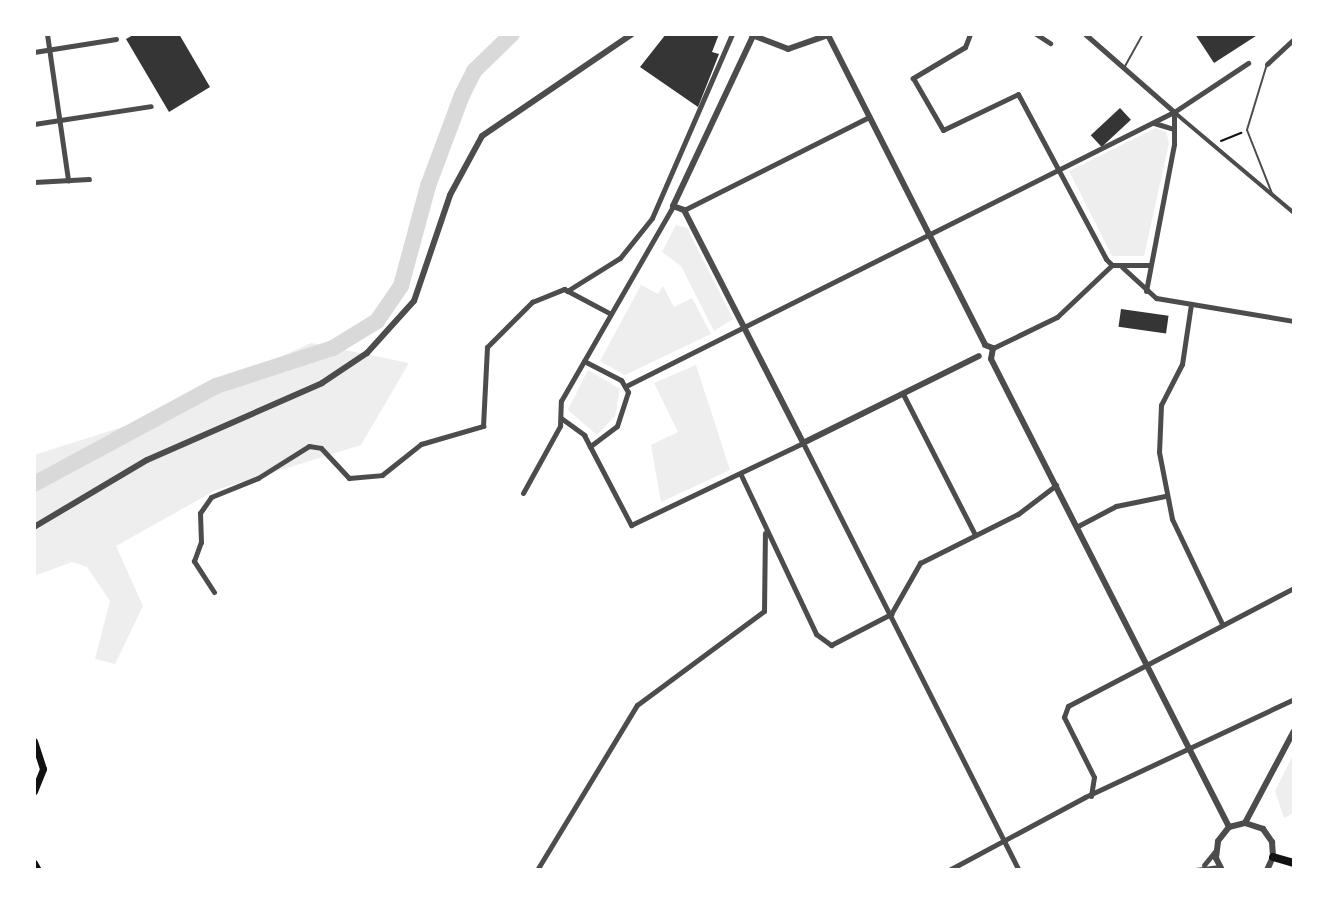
<!DOCTYPE html>
<style>
body{margin:0}
#map{position:relative;width:1328px;height:904px;overflow:hidden;background:#fff;font-family:Mulish,sans-serif}
div>[style]{position:absolute}
[style*='--x']{left:calc(var(--x)*1px);top:calc(var(--y)*1px);width:calc(var(--w)*1px);rotate:calc(var(--a)*1deg)}
.green>*{inset:0;background:#eee}
.river>*{height:16px;margin:-8px;padding:0 8px;transform-origin:8px;border-radius:8px;background:#d9d9d9}
.building>*{inset:0;background:#353535;transform-origin:0 0}
.path>*{height:2px;margin:-1px;padding:0 1px;transform-origin:1px;border-radius:1px;background:#111}
.service>*{height:2px;margin:-1px;padding:0 1px;transform-origin:1px;border-radius:1px;background:#4c4c4c}
.pedestrian>*{height:4px;margin:-2px;padding:0 2px;transform-origin:2px;border-radius:2px;background:#4c4c4c}
.minor>*{height:5px;margin:-2.5px;padding:0 2.5px;transform-origin:2.5px;border-radius:2.5px;background:#4c4c4c}
.tertiary>*{height:6px;margin:-3px;padding:0 3px;transform-origin:3px;border-radius:3px;background:#4c4c4c}
.secondary>*{height:7px;margin:-3.5px;padding:0 3.5px;transform-origin:3.5px;border-radius:3.5px;background:#111}
.primary>*{height:8px;margin:-4px;padding:0 4px;transform-origin:4px;border-radius:4px;background:#111}
span{translate:-50% -50%;white-space:nowrap;text-align:center;line-height:1.15;-webkit-text-stroke:7px #fff;paint-order:stroke}
.frame{position:absolute;inset:0;border:36px solid #fff;pointer-events:none}
</style>
<div id="map">
<div class="green">
<i style="clip-path:polygon(1156px 128px,1166px 132px,1169px 143px,1144px 256px,1112px 256px,1069px 171px)"></i>
<i style="clip-path:polygon(676px 225px,687px 228px,733px 319px,714px 331px,681px 266px,662px 252px)"></i>
<i style="clip-path:polygon(641px 285px,658px 294px,663px 286px,674px 307px,692px 298px,711px 334px,625px 375px,600px 361px)"></i>
<i style="clip-path:polygon(311px 343px,409px 363px,361px 445px,216px 490px,116px 546px,143px 606px,115px 664px,95px 659px,110px 601px,87px 567px,72px 562px,34px 576px,34px 455px,138px 422px)"></i>
<i style="clip-path:polygon(696px 365px,730px 470px,661px 502px,651px 445px,678px 432px,654px 383px)"></i>
<i style="clip-path:polygon(588px 370px,620px 389px,615px 416px,597px 435px,568px 410px)"></i>
<i style="clip-path:polygon(1294px 753px,1294px 813px,1284px 818px,1275px 791px)"></i>
</div>
<div class="river">
<i style="--x:34;--y:484;--w:207;--a:-28.3"></i>
<i style="--x:216;--y:386;--w:123;--a:-18"></i>
<i style="--x:333;--y:348;--w:52;--a:-31.5"></i>
<i style="--x:377;--y:321;--w:42;--a:-55.6"></i>
<i style="--x:401;--y:286;--w:104;--a:-74.9"></i>
<i style="--x:428;--y:186;--w:97;--a:-69.5"></i>
<i style="--x:462;--y:95;--w:27;--a:-63"></i>
<i style="--x:474;--y:71;--w:53;--a:-44.2"></i>
</div>
<div class="building">
<i style="clip-path:polygon(135px 34px,179px 34px,210px 87px,169px 112px,126px 39px)"></i>
<i style="clip-path:polygon(666px 34px,719px 34px,712px 52px,719px 54px,698px 107px,640px 67px)"></i>
<i style="clip-path:polygon(1195px 34px,1259px 34px,1214px 63px)"></i>
<i style="left:1120px;top:108px;width:16px;height:40px;rotate:47deg"></i>
<i style="left:1121px;top:309px;width:48px;height:18px;rotate:8deg"></i>
</div>
<div class="path">
<i style="--x:1221;--y:141;--w:22;--a:-22"></i>
</div>
<div class="service">
<i style="--x:1267;--y:64;--w:69;--a:106.9"></i>
<i style="--x:1247;--y:130;--w:71;--a:68.5"></i>
<i style="--x:1124;--y:68;--w:39;--a:-61"></i>
</div>
<div class="pedestrian">
<i style="--x:1174;--y:112;--w:157;--a:40.1"></i>
</div>
<div class="minor">
<i style="--x:47;--y:34;--w:148;--a:81.8"></i>
<i style="--x:970;--y:34;--w:14;--a:111"></i>
<i style="--x:965;--y:47;--w:61;--a:149.2"></i>
<i style="--x:913;--y:78;--w:60;--a:60"></i>
<i style="--x:943;--y:130;--w:83;--a:-25.6"></i>
<i style="--x:1018;--y:94;--w:187;--a:61.9"></i>
<i style="--x:1106;--y:259;--w:8;--a:45"></i>
<i style="--x:1112;--y:265;--w:38;--a:0"></i>
<i style="--x:1036;--y:34;--w:17;--a:33"></i>
<i style="--x:1085;--y:34;--w:118;--a:41.2"></i>
<i style="--x:34;--y:52;--w:83;--a:-9"></i>
<i style="--x:1267;--y:64;--w:37;--a:-43"></i>
<i style="--x:1154;--y:123;--w:21;--a:17"></i>
<i style="--x:34;--y:124;--w:118;--a:-8.7"></i>
<i style="--x:34;--y:182;--w:55;--a:-3.1"></i>
<i style="--x:684;--y:210;--w:207;--a:-26.7"></i>
<i style="--x:1122;--y:267;--w:46;--a:42.4"></i>
<i style="--x:1156;--y:298;--w:140;--a:9.5"></i>
<i style="--x:567;--y:291;--w:62;--a:-31.9"></i>
<i style="--x:620;--y:258;--w:51;--a:-51.3"></i>
<i style="--x:652;--y:218;--w:201;--a:-66.5"></i>
<i style="--x:1146;--y:291;--w:150;--a:-79.2"></i>
<i style="--x:1174;--y:144;--w:32;--a:-90"></i>
<i style="--x:1191;--y:304;--w:61;--a:98.5"></i>
<i style="--x:1182;--y:364;--w:46;--a:117.1"></i>
<i style="--x:1161;--y:405;--w:47;--a:92.4"></i>
<i style="--x:1159;--y:452;--w:68;--a:79"></i>
<i style="--x:1172;--y:519;--w:116;--a:64.5"></i>
<i style="--x:993;--y:348;--w:71;--a:-25.8"></i>
<i style="--x:1057;--y:317;--w:76;--a:-43.4"></i>
<i style="--x:584;--y:361;--w:42;--a:27.2"></i>
<i style="--x:621;--y:380;--w:14;--a:60"></i>
<i style="--x:628;--y:392;--w:36;--a:108"></i>
<i style="--x:617;--y:426;--w:34;--a:143"></i>
<i style="--x:626;--y:386;--w:613;--a:-26.57"></i>
<i style="--x:1174;--y:112;--w:89;--a:-33.5"></i>
<i style="--x:903;--y:394;--w:158;--a:62.9"></i>
<i style="--x:561;--y:418;--w:29;--a:36"></i>
<i style="--x:584;--y:435;--w:102;--a:62.4"></i>
<i style="--x:631;--y:525;--w:191;--a:-25.5"></i>
<i style="--x:803;--y:443;--w:479;--a:63.2"></i>
<i style="--x:741;--y:475;--w:176;--a:64.7"></i>
<i style="--x:816;--y:634;--w:19;--a:36"></i>
<i style="--x:831;--y:645;--w:68;--a:-27.3"></i>
<i style="--x:891;--y:614;--w:59;--a:-60.4"></i>
<i style="--x:920;--y:563;--w:110;--a:-26.6"></i>
<i style="--x:1018;--y:514;--w:48;--a:-37.3"></i>
<i style="--x:523;--y:493;--w:77;--a:-61.1"></i>
<i style="--x:560;--y:426;--w:25;--a:-88"></i>
<i style="--x:561;--y:401;--w:225;--a:-60.1"></i>
<i style="--x:1078;--y:526;--w:43;--a:-27.8"></i>
<i style="--x:1116;--y:506;--w:50;--a:-11.5"></i>
<i style="--x:214;--y:592;--w:37;--a:-123"></i>
<i style="--x:194;--y:561;--w:20;--a:-70"></i>
<i style="--x:201;--y:542;--w:29;--a:-92"></i>
<i style="--x:200;--y:513;--w:19;--a:-55"></i>
<i style="--x:211;--y:497;--w:51;--a:-22"></i>
<i style="--x:258;--y:478;--w:60;--a:-32.1"></i>
<i style="--x:309;--y:446;--w:12;--a:9"></i>
<i style="--x:321;--y:448;--w:41;--a:47"></i>
<i style="--x:349;--y:478;--w:33;--a:-5"></i>
<i style="--x:382;--y:475;--w:50;--a:-38.5"></i>
<i style="--x:421;--y:444;--w:65;--a:-16.2"></i>
<i style="--x:483;--y:426;--w:79;--a:-87.1"></i>
<i style="--x:487;--y:347;--w:64;--a:-45"></i>
<i style="--x:532;--y:302;--w:35;--a:-22"></i>
<i style="--x:564;--y:289;--w:53;--a:28"></i>
<i style="--x:1091;--y:796;--w:19;--a:-81"></i>
<i style="--x:1094;--y:777;--w:67;--a:-116.6"></i>
<i style="--x:1064;--y:717;--w:12;--a:-70"></i>
<i style="--x:1068;--y:706;--w:255;--a:-27.6"></i>
<i style="--x:1204;--y:865;--w:19;--a:-51"></i>
<i style="--x:537;--y:870;--w:193;--a:-58.8"></i>
<i style="--x:637;--y:705;--w:158;--a:-36.5"></i>
<i style="--x:764;--y:611;--w:78;--a:-89.3"></i>
<i style="--x:949;--y:870;--w:154;--a:-28.2"></i>
<i style="--x:1085;--y:797;--w:231;--a:-25.1"></i>
<i style="--x:1195;--y:870;--w:25;--a:-7"></i>
</div>
<div class="tertiary">
<i style="--x:752;--y:35;--w:39;--a:21"></i>
<i style="--x:788;--y:49;--w:42;--a:-19.3"></i>
<i style="--x:828;--y:35;--w:347;--a:63.1"></i>
<i style="--x:753;--y:36;--w:188;--a:115.2"></i>
<i style="--x:673;--y:206;--w:12;--a:20"></i>
<i style="--x:684;--y:210;--w:262;--a:62.9"></i>
<i style="--x:803;--y:443;--w:196;--a:-26.3"></i>
<i style="--x:985;--y:345;--w:9;--a:21"></i>
<i style="--x:993;--y:348;--w:11;--a:100"></i>
<i style="--x:991;--y:359;--w:525;--a:63.04"></i>
<i style="--x:34;--y:527;--w:131;--a:-30.7"></i>
<i style="--x:147;--y:460;--w:191;--a:-23.7"></i>
<i style="--x:322;--y:383;--w:54;--a:-33.7"></i>
<i style="--x:367;--y:353;--w:70;--a:-47.9"></i>
<i style="--x:414;--y:301;--w:112;--a:-71.2"></i>
<i style="--x:450;--y:195;--w:67;--a:-61.5"></i>
<i style="--x:482;--y:136;--w:181;--a:-34.2"></i>
<i style="--x:1245;--y:823;--w:104;--a:-62"></i>
<i style="--x:1222;--y:870;--w:13;--a:-117"></i>
<i style="--x:1216;--y:858;--w:17;--a:-83"></i>
<i style="--x:1218;--y:841;--w:18;--a:-52"></i>
<i style="--x:1229;--y:827;--w:16;--a:-14"></i>
<i style="--x:1245;--y:823;--w:19;--a:18"></i>
<i style="--x:1263;--y:829;--w:16;--a:55"></i>
<i style="--x:1272;--y:842;--w:15;--a:86"></i>
<i style="--x:1273;--y:857;--w:14;--a:115"></i>
</div>
<div class="secondary">
<i style="--x:34;--y:741;--w:29;--a:72"></i>
<i style="--x:43;--y:769;--w:24;--a:112"></i>
<i style="--x:34;--y:863;--w:8;--a:60"></i>
</div>
<div class="primary">
<i style="--x:1273;--y:857;--w:22;--a:16"></i>
</div>
<div class="frame"></div>
</div>
